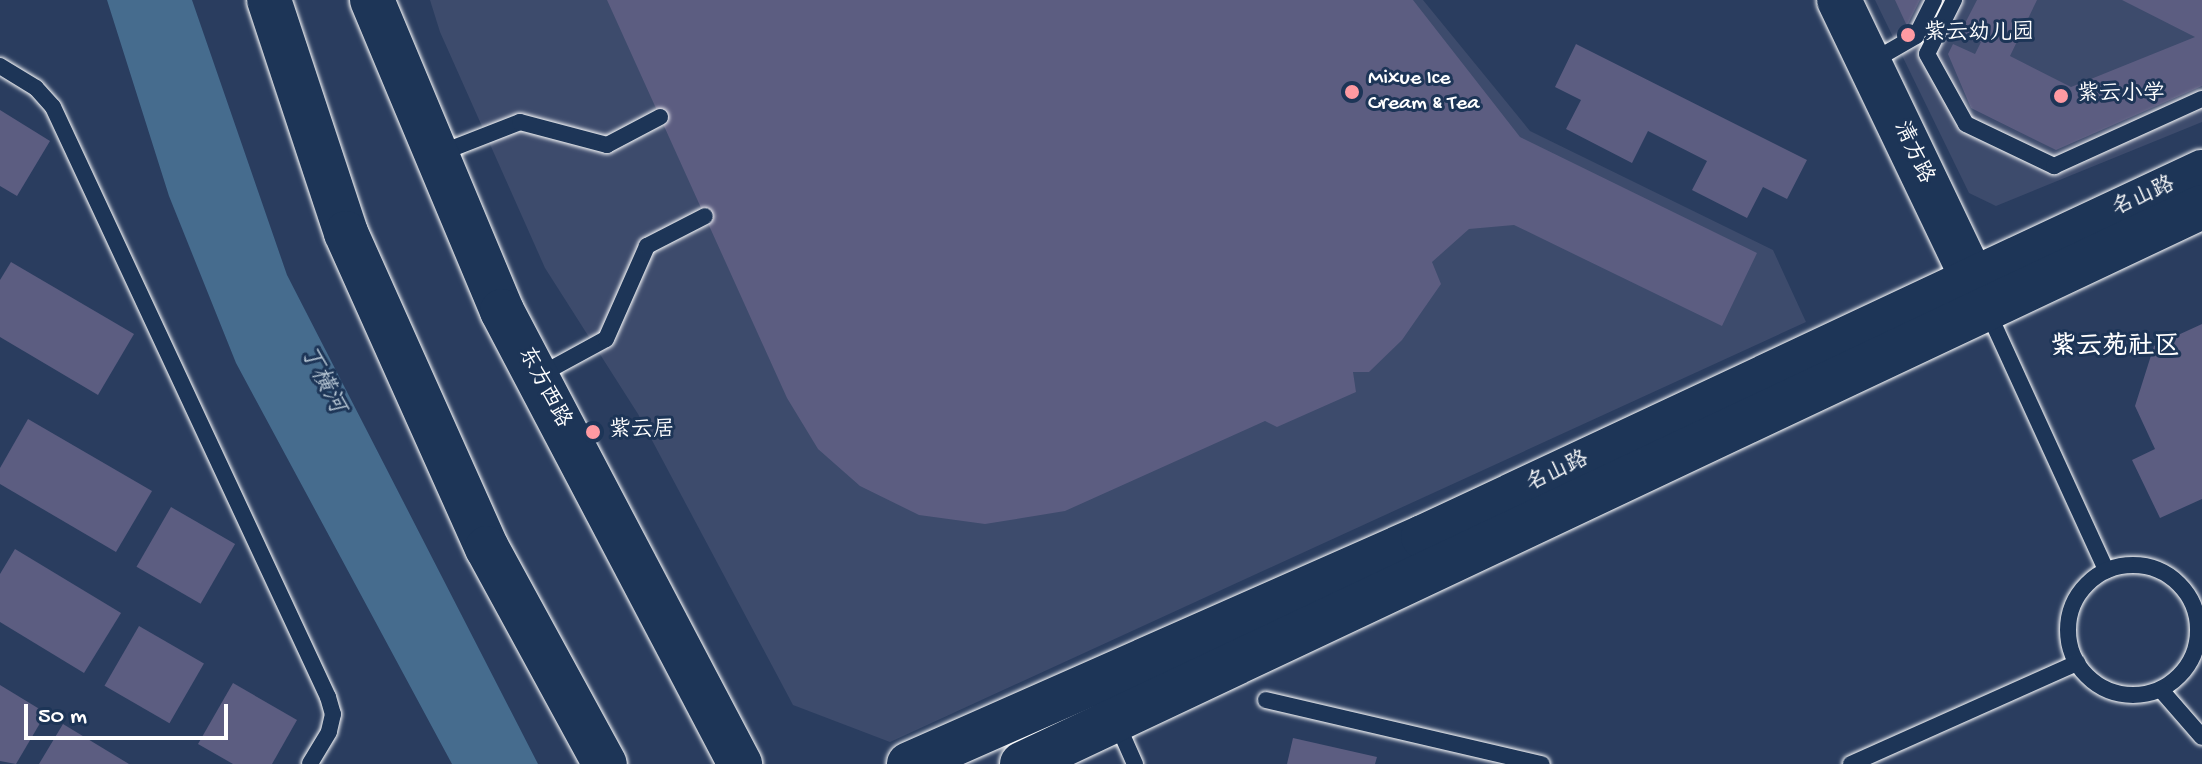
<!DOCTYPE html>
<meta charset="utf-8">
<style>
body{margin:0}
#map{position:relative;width:2202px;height:764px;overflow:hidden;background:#2a3d5f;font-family:"Gochi Hand","LXGW WenKai TC",sans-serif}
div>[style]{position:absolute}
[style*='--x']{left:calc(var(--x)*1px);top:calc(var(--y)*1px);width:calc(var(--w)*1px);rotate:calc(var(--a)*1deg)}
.built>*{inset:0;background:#3d4b6c}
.water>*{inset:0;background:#466c8e}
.building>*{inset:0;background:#5c5d81;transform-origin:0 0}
.roads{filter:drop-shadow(0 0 2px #fff) drop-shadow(0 0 2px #fff)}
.lane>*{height:16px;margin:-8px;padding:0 8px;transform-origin:8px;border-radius:8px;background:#1d3557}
.lane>.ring{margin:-8px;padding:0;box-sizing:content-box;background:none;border:16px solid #1d3557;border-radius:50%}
.secondary>*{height:44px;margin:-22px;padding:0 22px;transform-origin:22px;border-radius:22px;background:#1d3557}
.primary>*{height:44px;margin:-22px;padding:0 22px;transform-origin:22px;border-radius:22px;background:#1d3557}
.dots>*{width:22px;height:22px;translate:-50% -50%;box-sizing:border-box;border:4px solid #1d3557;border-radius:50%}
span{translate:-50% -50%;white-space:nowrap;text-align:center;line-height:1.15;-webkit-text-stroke:6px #1d3557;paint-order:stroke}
.poi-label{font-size:22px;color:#fff}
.left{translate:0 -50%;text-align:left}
.street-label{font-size:22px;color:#fff}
.water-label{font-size:24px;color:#b5c4d2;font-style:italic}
.quarter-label{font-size:26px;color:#fff;font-weight:700}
.scale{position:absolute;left:24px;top:704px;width:204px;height:36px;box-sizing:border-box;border:4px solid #fff;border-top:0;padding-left:10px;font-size:24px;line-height:28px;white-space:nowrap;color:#fff;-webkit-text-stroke:6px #1d3557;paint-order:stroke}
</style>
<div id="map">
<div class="built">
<i style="clip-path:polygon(430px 0,1423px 0,1530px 131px,1773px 250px,1806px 322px,890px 742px,793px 705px,638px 414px,545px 268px,440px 32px)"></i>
<i style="clip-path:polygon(1875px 0,2202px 0,2202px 122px,1996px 206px,1969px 193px)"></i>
</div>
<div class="water">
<i style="clip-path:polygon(107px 0,192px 0,287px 275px,538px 764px,452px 764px,236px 363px,169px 196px)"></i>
</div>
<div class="building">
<i style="clip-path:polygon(607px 0,1413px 0,1520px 137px,1757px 253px,1722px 326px,1514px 225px,1469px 229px,1432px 262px,1441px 284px,1402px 340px,1369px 372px,1353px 372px,1356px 392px,1277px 427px,1265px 421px,1065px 511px,985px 524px,919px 515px,860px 486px,818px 449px,787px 398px)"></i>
<i style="clip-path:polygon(1895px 0,1920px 0,1907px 26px)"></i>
<i style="clip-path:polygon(1977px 0,2037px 0,2010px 56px,2071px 87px,2195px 37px,2122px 0,2202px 0,2202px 86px,2056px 150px,1971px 108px,1948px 54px,1953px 44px,1975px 54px,1981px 42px,1961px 31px)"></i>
<i style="clip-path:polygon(1576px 44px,1807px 160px,1787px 199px,1763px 187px,1747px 218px,1692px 190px,1707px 161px,1648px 131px,1632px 163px,1566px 129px,1581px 100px,1555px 87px)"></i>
<i style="clip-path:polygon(0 110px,50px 141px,17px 196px,0 186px)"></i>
<i style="clip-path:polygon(11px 262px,134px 334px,98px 395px,0 337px,0 280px)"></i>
<i style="clip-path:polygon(2202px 324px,2202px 499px,2160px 518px,2132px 460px,2155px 449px,2135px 406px,2154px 346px)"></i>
<i style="clip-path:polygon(28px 419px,152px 491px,116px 552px,0 484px,0 468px)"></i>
<i style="left:171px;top:507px;width:74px;height:69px;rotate:30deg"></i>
<i style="clip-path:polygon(15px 549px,121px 613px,84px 673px,0 622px,0 574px)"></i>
<i style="left:139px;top:626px;width:75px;height:69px;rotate:30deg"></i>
<i style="clip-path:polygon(233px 683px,297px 720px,272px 764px,233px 764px,198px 744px)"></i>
<i style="clip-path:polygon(0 685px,46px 713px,16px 764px,0 761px)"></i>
<i style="clip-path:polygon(63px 724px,129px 764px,39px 764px)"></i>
<i style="clip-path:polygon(1293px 738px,1377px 757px,1375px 764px,1287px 764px)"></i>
</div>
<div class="roads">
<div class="lane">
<i style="--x:1954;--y:0;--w:60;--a:116.6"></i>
<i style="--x:1927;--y:54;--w:80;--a:60.9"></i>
<i style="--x:1966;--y:124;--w:98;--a:25.5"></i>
<i style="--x:2054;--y:166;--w:162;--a:-24.4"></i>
<i style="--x:1871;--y:62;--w:52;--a:-30"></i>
<i style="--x:1916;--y:36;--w:40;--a:-63.4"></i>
<i style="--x:0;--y:66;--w:42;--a:31.4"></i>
<i style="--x:36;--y:88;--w:25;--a:48"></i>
<i style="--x:53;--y:107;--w:651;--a:65.01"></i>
<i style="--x:328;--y:697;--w:18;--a:74"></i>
<i style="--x:333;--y:714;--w:18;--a:103"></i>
<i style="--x:329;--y:732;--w:37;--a:121"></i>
<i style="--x:438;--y:154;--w:88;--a:-21.3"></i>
<i style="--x:520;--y:122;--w:90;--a:14.8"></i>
<i style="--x:607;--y:145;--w:60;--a:-27.8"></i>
<i style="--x:1988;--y:312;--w:284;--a:65.4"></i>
<i style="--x:538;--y:376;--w:77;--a:-28.6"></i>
<i style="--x:606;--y:339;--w:102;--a:-66.2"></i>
<i style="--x:647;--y:246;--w:65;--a:-27.3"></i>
<i class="ring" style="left:2068px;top:565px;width:114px;height:114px"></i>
<i style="--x:2161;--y:690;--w:62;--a:48.9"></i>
<i style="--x:1266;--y:700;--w:283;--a:13.1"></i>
<i style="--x:1116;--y:721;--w:47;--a:66.2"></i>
<i style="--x:1851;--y:764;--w:248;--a:-24.1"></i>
</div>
<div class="secondary">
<i style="--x:1839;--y:0;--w:334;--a:64.4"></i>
<i style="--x:909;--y:764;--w:562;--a:-23.83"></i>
<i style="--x:1423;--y:537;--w:860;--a:-25.11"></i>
<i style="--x:1022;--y:764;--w:1305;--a:-25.27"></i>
</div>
<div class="primary">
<i style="--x:269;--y:0;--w:245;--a:71.7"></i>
<i style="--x:346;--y:233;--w:345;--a:65.9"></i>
<i style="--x:487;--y:548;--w:246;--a:61.4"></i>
<i style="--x:372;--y:0;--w:337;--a:67.3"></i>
<i style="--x:502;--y:311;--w:512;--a:62.28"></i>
</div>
</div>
<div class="dots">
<i style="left:1908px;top:35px;background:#ff9aa2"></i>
<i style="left:1352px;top:92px;background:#ff9aa2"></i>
<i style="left:2061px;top:96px;background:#ff9aa2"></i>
<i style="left:593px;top:432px;background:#ff9aa2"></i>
</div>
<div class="poi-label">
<span class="left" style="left:1924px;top:35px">紫云幼儿园</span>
<span class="left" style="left:1368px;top:92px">Mixue Ice<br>Cream &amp; Tea</span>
<span class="left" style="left:2077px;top:96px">紫云小学</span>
<span class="left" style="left:609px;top:432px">紫云居</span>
</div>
<div class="street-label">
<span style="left:1912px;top:153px;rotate:65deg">清方路</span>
<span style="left:2144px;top:198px;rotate:-24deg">名山路</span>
<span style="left:543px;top:388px;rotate:62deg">东方西路</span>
<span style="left:1558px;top:473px;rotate:-25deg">名山路</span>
</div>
<div class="water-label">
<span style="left:321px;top:380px;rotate:63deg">丁横河</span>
</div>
<div class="quarter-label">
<span style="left:2115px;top:349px">紫云苑社区</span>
</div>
<div class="scale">50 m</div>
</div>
